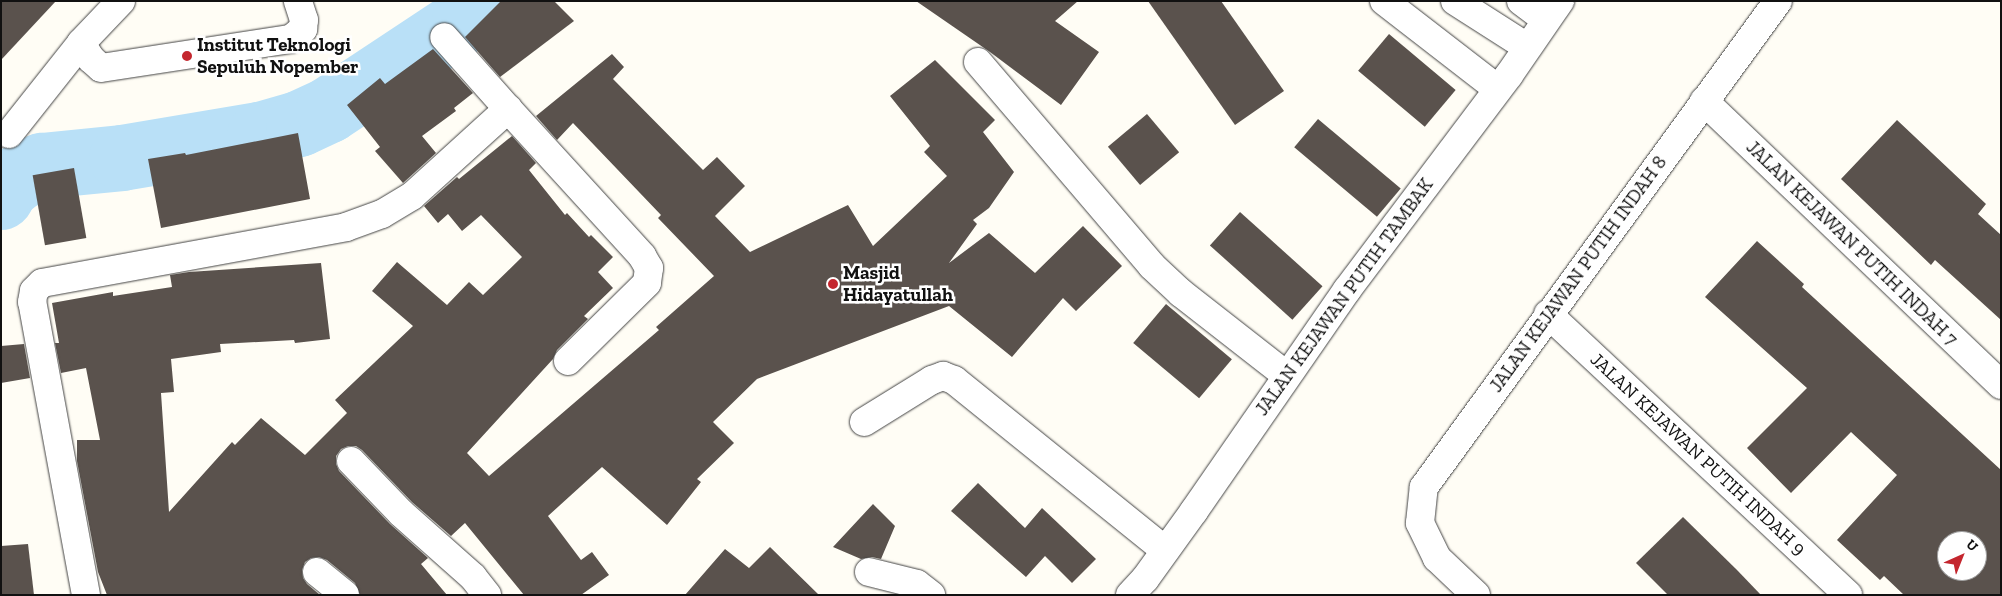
<!DOCTYPE html>
<style>
body{margin:0}
#map{position:relative;width:2002px;height:596px;overflow:hidden;background:#fffdf5;font-family:"Zilla Slab",serif}
div>[style]{position:absolute}
[style*='--x']{left:calc(var(--x)*1px);top:calc(var(--y)*1px);width:calc(var(--w)*1px);rotate:calc(var(--a)*1deg)}
.river>*{height:66px;margin:-33px;padding:0 33px;transform-origin:33px;border-radius:33px;background:#b9e0f7}
.building>*{inset:0;background:#5a524d;transform-origin:0 0}
.roads{filter:drop-shadow(0 0 1px #444) drop-shadow(0 0 1px #444)}
.minor>*{height:28px;margin:-14px;padding:0 14px;transform-origin:14px;border-radius:14px;background:#fff}
.dots>*{width:14px;height:14px;translate:-50% -50%;box-sizing:border-box;border:2px solid #fff;border-radius:50%}
span{translate:-50% -50%;white-space:nowrap;text-align:center;line-height:1.15;-webkit-text-stroke:5px #fff;paint-order:stroke}
.poi-label{font-size:19px;color:#111;font-weight:700}
.left{translate:0 -50%;text-align:left}
.street-label{font-size:19px;color:#111}
.frame{position:absolute;inset:0;border:2px solid #111;pointer-events:none}
.north{position:absolute;left:1937px;top:531px;width:50px;height:50px;box-sizing:border-box;background:#fff;border:1px solid #a0a0a0;border-radius:50%;rotate:44deg;font-size:14px;font-weight:700;line-height:20px;text-align:center;color:#111}
.north::after{content:'';display:block;margin:auto;width:18px;height:22px;background:#c4262e;clip-path:polygon(50% 0,100% 100%,50% 72%,0 100%)}
</style>
<div id="map">
<div class="river">
<i style="--x:1;--y:197;--w:9;--a:-63"></i>
<i style="--x:5;--y:189;--w:17;--a:-40"></i>
<i style="--x:18;--y:178;--w:27;--a:-27"></i>
<i style="--x:42;--y:166;--w:80;--a:-5.7"></i>
<i style="--x:122;--y:158;--w:140;--a:-9.5"></i>
<i style="--x:260;--y:135;--w:41;--a:-15.8"></i>
<i style="--x:299;--y:124;--w:33;--a:-25"></i>
<i style="--x:329;--y:110;--w:163;--a:-33.5"></i>
<i style="--x:465;--y:20;--w:31;--a:-37"></i>
</div>
<div class="building">
<i style="clip-path:polygon(1px 1px,56px 1px,1px 60px)"></i>
<i style="clip-path:polygon(501px 1px,554px 1px,574px 21px,500px 77px,465px 37px)"></i>
<i style="clip-path:polygon(916px 1px,1078px 1px,1055px 21px,1099px 52px,1061px 105px,990px 52px)"></i>
<i style="clip-path:polygon(1148px 1px,1221px 1px,1284px 91px,1235px 125px)"></i>
<i style="left:1389px;top:34px;width:87px;height:48px;rotate:40deg"></i>
<i style="clip-path:polygon(433px 49px,473px 93px,454px 108px,456px 111px,422px 136px,436px 153px,403px 183px,375px 151px,380px 147px,347px 105px,380px 78px,385px 84px)"></i>
<i style="clip-path:polygon(612px 54px,624px 67px,613px 79px,703px 170px,717px 157px,745px 186px,715px 216px,750px 252px,848px 205px,873px 246px,947px 176px,924px 152px,930px 146px,890px 96px,935px 60px,995px 120px,983px 132px,1014px 172px,989px 208px,973px 220px,977px 224px,949px 263px,989px 233px,1035px 273px,1083px 226px,1122px 266px,1076px 311px,1063px 298px,1012px 357px,949px 306px,757px 379px,713px 422px,734px 443px,697px 479px,701px 482px,667px 525px,602px 467px,548px 516px,581px 560px,592px 552px,609px 575px,581px 595px,524px 595px,465px 523px,451px 536px,412px 502px,362px 450px,356px 446px,348px 446px,341px 449px,336px 456px,336px 464px,339px 471px,390px 524px,428px 558px,421px 564px,447px 595px,360px 595px,355px 583px,327px 560px,319px 557px,311px 558px,305px 562px,302px 570px,303px 578px,307px 584px,320px 595px,107px 595px,98px 572px,77px 461px,77px 440px,100px 440px,86px 368px,61px 373px,55px 343px,59px 343px,52px 303px,113px 292px,113px 296px,172px 287px,170px 275px,189px 272px,321px 263px,330px 339px,295px 343px,294px 340px,220px 344px,221px 352px,171px 359px,174px 392px,161px 393px,169px 512px,232px 442px,235px 445px,261px 418px,305px 455px,347px 413px,335px 400px,413px 326px,372px 291px,397px 262px,447px 305px,469px 282px,483px 295px,522px 257px,481px 215px,462px 231px,448px 214px,438px 223px,424px 206px,457px 177px,459px 179px,512px 136px,536px 163px,529px 170px,565px 215px,567px 213px,589px 237px,591px 235px,613px 257px,598px 272px,613px 288px,584px 316px,588px 319px,557px 350px,553px 359px,467px 453px,489px 476px,659px 330px,656px 327px,714px 276px,658px 218px,661px 215px,573px 123px,557px 140px,536px 116px)"></i>
<i style="left:1147px;top:114px;width:50px;height:51px;rotate:50deg"></i>
<i style="left:1318px;top:119px;width:108px;height:37px;rotate:40deg"></i>
<i style="clip-path:polygon(1897px 120px,1986px 204px,1978px 214px,2001px 235px,2001px 320px,1935px 260px,1931px 265px,1841px 179px)"></i>
<i style="clip-path:polygon(298px 133px,310px 199px,161px 228px,148px 159px,185px 153px,186px 155px)"></i>
<i style="left:74px;top:168px;width:71px;height:42px;rotate:80deg"></i>
<i style="left:1240px;top:212px;width:111px;height:45px;rotate:42deg"></i>
<i style="clip-path:polygon(evenodd,1757px 241px,1804px 284px,1802px 287px,2001px 470px,2001px 595px,1904px 595px,1884px 576px,1880px 580px,1837px 540px,1897px 475px,1851px 432px,1791px 493px,1747px 448px,1807px 388px,1705px 297px,1757px 241px,1947px 541px,1977px 541px,1977px 571px,1947px 571px,1947px 541px)"></i>
<i style="left:1166px;top:304px;width:86px;height:51px;rotate:40deg"></i>
<i style="clip-path:polygon(24px 344px,30px 378px,1px 383px,1px 346px)"></i>
<i style="clip-path:polygon(978px 483px,1025px 528px,1042px 508px,1096px 559px,1072px 583px,1045px 556px,1026px 577px,951px 511px)"></i>
<i style="clip-path:polygon(873px 504px,895px 526px,881px 559px,872px 557px,861px 559px,833px 547px)"></i>
<i style="clip-path:polygon(1683px 517px,1737px 570px,1761px 595px,1668px 595px,1636px 563px)"></i>
<i style="clip-path:polygon(28px 544px,34px 595px,1px 595px,1px 546px)"></i>
<i style="clip-path:polygon(770px 547px,819px 595px,685px 595px,725px 549px,749px 568px)"></i>
</div>
<div class="roads">
<div class="minor">
<i style="--x:121;--y:1;--w:58;--a:133.6"></i>
<i style="--x:81;--y:43;--w:19;--a:58"></i>
<i style="--x:91;--y:59;--w:13;--a:42"></i>
<i style="--x:101;--y:68;--w:192;--a:-8.7"></i>
<i style="--x:291;--y:39;--w:16;--a:-40"></i>
<i style="--x:303;--y:29;--w:9;--a:-84"></i>
<i style="--x:304;--y:20;--w:20;--a:-108"></i>
<i style="--x:1384;--y:1;--w:144;--a:37.7"></i>
<i style="--x:1455;--y:1;--w:85;--a:32.6"></i>
<i style="--x:1521;--y:1;--w:31;--a:37"></i>
<i style="--x:978;--y:62;--w:268;--a:49.5"></i>
<i style="--x:1152;--y:266;--w:40;--a:43"></i>
<i style="--x:1181;--y:293;--w:133;--a:38"></i>
<i style="--x:1704;--y:101;--w:411;--a:43.7"></i>
<i style="--x:508;--y:109;--w:199;--a:47.6"></i>
<i style="--x:642;--y:256;--w:14;--a:60"></i>
<i style="--x:649;--y:268;--w:15;--a:98"></i>
<i style="--x:647;--y:283;--w:111;--a:135.4"></i>
<i style="--x:9;--y:134;--w:116;--a:-51.6"></i>
<i style="--x:1548;--y:314;--w:411;--a:43.1"></i>
<i style="--x:864;--y:422;--w:80;--a:-31.7"></i>
<i style="--x:932;--y:380;--w:12;--a:-20"></i>
<i style="--x:943;--y:376;--w:12;--a:20"></i>
<i style="--x:954;--y:380;--w:271;--a:38.9"></i>
<i style="--x:351;--y:461;--w:72;--a:46.1"></i>
<i style="--x:401;--y:513;--w:96;--a:41.6"></i>
<i style="--x:473;--y:577;--w:23;--a:52"></i>
<i style="--x:317;--y:572;--w:36;--a:39"></i>
<i style="--x:869;--y:572;--w:49;--a:14"></i>
<i style="--x:917;--y:584;--w:18;--a:38"></i>
<i style="--x:86;--y:595;--w:298;--a:-100.4"></i>
<i style="--x:32;--y:302;--w:11;--a:-80"></i>
<i style="--x:34;--y:291;--w:11;--a:-45"></i>
<i style="--x:42;--y:283;--w:309;--a:-10.4"></i>
<i style="--x:346;--y:227;--w:38;--a:-20"></i>
<i style="--x:382;--y:214;--w:35;--a:-31"></i>
<i style="--x:412;--y:196;--w:130;--a:-42.2"></i>
<i style="--x:508;--y:109;--w:96;--a:-131.6"></i>
<i style="--x:1130;--y:595;--w:22;--a:-47"></i>
<i style="--x:1145;--y:579;--w:84;--a:-54.2"></i>
<i style="--x:1194;--y:511;--w:269;--a:-55.3"></i>
<i style="--x:1347;--y:290;--w:269;--a:-53"></i>
<i style="--x:1509;--y:75;--w:90;--a:-55.4"></i>
<i style="--x:1476;--y:595;--w:54;--a:-136.5"></i>
<i style="--x:1437;--y:558;--w:39;--a:-116"></i>
<i style="--x:1420;--y:523;--w:36;--a:-84"></i>
<i style="--x:1424;--y:487;--w:601;--a:-53.93"></i>
</div>
</div>
<div class="dots">
<i style="left:187px;top:56px;background:#c4262e"></i>
<i style="left:833px;top:284px;background:#c4262e"></i>
</div>
<div class="poi-label">
<span class="left" style="left:197px;top:56px">Institut Teknologi<br>Sepuluh Nopember</span>
<span class="left" style="left:843px;top:284px">Masjid<br>Hidayatullah</span>
</div>
<div class="street-label">
<span style="left:1852px;top:243px;rotate:44deg">JALAN KEJAWAN PUTIH INDAH 7</span>
<span style="left:1578px;top:274px;rotate:-54deg">JALAN KEJAWAN PUTIH INDAH 8</span>
<span style="left:1344px;top:297px;rotate:-54deg">JALAN KEJAWAN PUTIH TAMBAK</span>
<span style="left:1698px;top:454px;rotate:43deg">JALAN KEJAWAN PUTIH INDAH 9</span>
</div>
<div class="frame"></div>
<div class="north">U</div>
</div>
